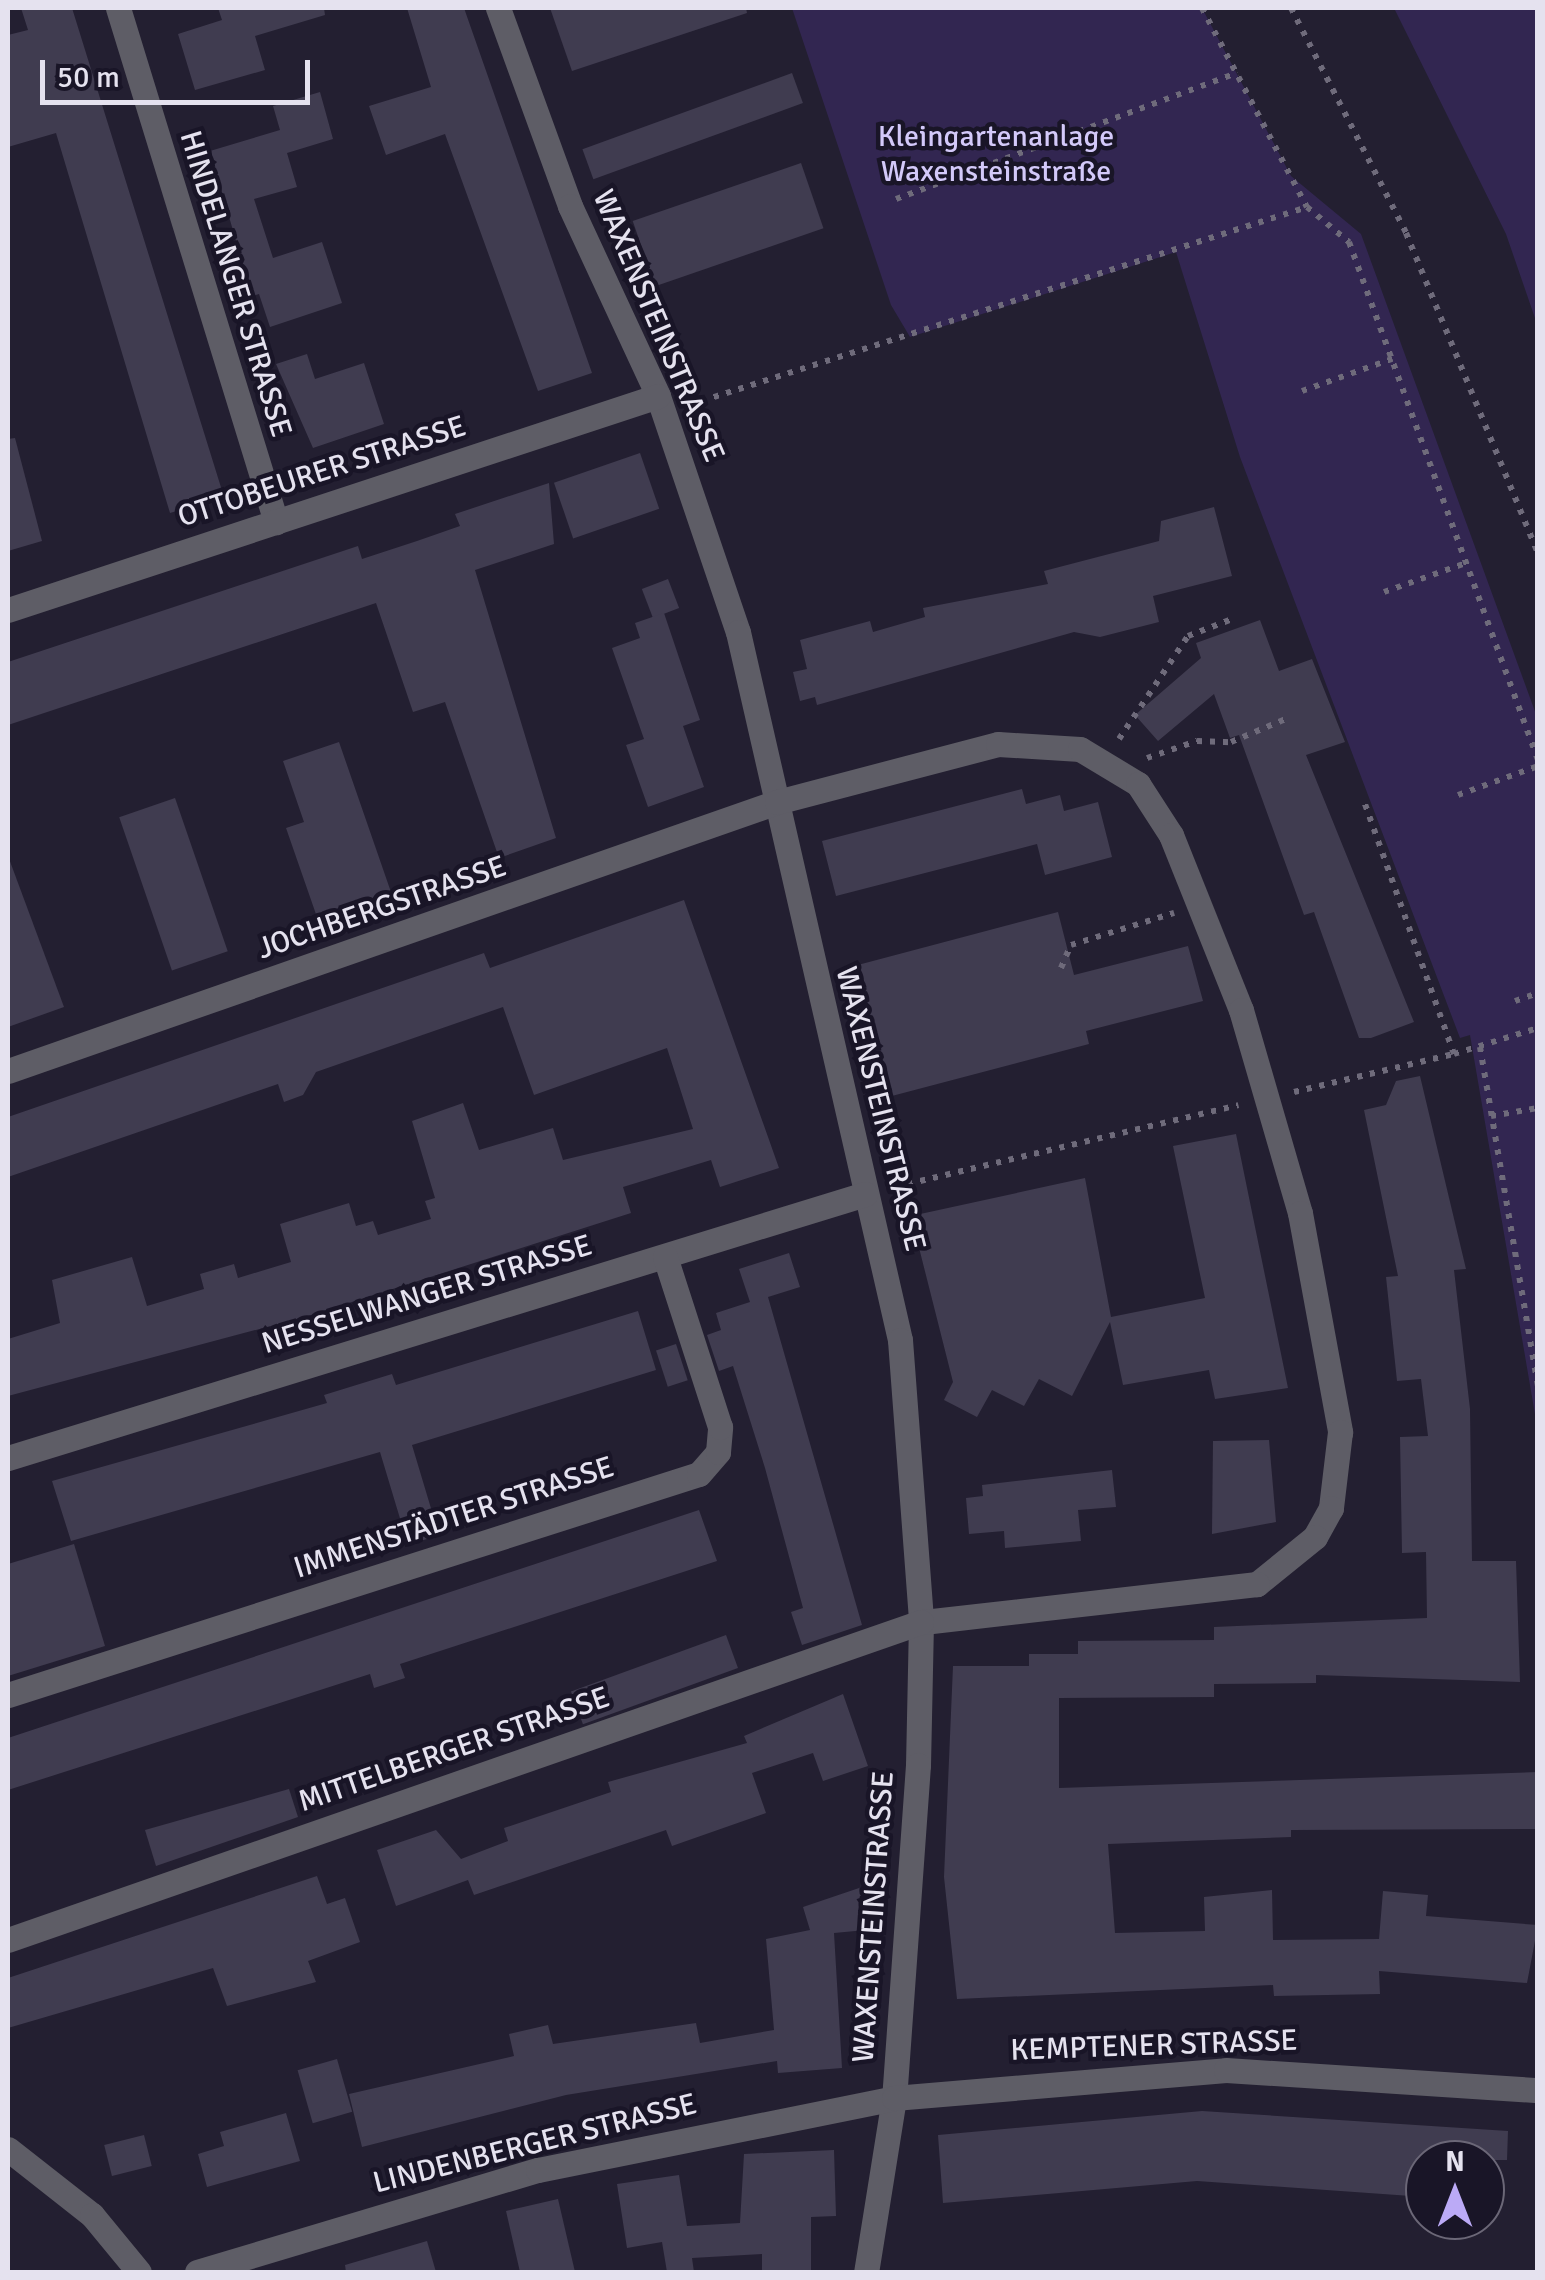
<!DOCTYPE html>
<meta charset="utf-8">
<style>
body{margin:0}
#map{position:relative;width:1545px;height:2280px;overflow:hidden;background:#231f31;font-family:Signika,sans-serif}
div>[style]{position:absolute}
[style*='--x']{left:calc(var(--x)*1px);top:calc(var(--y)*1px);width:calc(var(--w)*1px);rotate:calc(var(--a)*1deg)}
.green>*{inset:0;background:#322651}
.building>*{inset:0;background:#403c50;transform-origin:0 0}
.path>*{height:6px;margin-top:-3px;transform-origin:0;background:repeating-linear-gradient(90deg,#6f6b7b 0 5px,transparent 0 13px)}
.minor>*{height:25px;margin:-12.5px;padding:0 12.5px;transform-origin:12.5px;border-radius:12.5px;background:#5e5d66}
span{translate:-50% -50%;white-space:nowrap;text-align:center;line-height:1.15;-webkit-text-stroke:9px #191527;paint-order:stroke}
.park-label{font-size:30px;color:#d3c9f9}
.street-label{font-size:30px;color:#e5e2ef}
.frame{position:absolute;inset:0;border:10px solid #e5e2ef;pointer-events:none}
.north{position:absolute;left:1405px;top:2140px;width:100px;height:100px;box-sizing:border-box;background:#191527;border:2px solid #6b6777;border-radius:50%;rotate:0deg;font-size:28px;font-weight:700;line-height:40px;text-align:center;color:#e5e2ef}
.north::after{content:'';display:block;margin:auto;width:35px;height:45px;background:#bbaaf6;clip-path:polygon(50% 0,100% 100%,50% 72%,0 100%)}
.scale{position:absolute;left:40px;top:60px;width:270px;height:45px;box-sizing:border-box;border:5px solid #e5e2ef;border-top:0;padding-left:12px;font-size:30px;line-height:35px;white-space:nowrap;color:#e5e2ef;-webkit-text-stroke:8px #191527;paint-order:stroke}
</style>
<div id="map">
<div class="green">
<i style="clip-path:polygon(792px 8px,1202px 8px,1291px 176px,1361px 234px,1537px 717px,1537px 1426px,1470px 1035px,1460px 1038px,1240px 457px,1176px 252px,910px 337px,891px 305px)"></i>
<i style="clip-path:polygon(1394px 8px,1537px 8px,1537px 324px,1506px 234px)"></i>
</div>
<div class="building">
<i style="clip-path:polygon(21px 8px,72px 8px,224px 497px,170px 513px,56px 133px,8px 147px,8px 35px,28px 30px)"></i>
<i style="clip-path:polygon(218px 8px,324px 8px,325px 15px,255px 36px,265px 70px,195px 90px,178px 34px,222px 20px)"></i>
<i style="clip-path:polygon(407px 8px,464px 8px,592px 373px,538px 391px,445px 134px,386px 155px,369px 106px,431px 87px)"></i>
<i style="clip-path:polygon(550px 8px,746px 8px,747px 13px,572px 71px)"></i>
<i style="left:792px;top:73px;width:32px;height:223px;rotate:70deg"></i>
<i style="clip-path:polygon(320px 92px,333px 139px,287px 153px,297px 187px,254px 199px,273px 258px,322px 242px,342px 303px,270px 327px,259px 294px,252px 296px,210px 151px,280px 130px,273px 106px)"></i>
<i style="left:801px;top:163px;width:69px;height:178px;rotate:71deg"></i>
<i style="clip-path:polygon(307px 354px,315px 379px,364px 363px,384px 424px,313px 448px,276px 364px)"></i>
<i style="clip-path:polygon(15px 438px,42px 541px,8px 551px,8px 439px)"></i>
<i style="left:640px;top:453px;width:59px;height:91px;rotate:71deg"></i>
<i style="clip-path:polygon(549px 483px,554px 544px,475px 570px,556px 838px,499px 858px,445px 702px,413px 712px,376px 603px,8px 725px,8px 662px,358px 546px,362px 559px,417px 541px,460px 526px,455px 514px)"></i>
<i style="clip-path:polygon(1214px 507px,1232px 576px,1153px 596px,1159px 622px,1100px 637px,1074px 632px,817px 705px,815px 697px,800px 701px,793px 672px,807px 669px,800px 640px,870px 621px,873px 632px,925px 617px,923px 608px,1048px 584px,1044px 571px,1159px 541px,1161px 521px)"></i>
<i style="left:668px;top:579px;width:31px;height:28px;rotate:69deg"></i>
<i style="clip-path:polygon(664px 613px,700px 720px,683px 726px,704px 787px,648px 807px,626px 745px,644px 739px,612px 648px,640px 638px,635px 623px)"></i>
<i style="clip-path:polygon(1260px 620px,1279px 671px,1312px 659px,1345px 742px,1306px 755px,1414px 1022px,1371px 1038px,1359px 1038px,1314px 912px,1304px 915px,1239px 735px,1230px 738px,1214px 694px,1158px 741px,1135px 715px,1201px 658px,1196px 643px)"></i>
<i style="clip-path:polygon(339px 742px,392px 895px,318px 920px,286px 828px,304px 822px,283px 761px)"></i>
<i style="clip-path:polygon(1022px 789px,1026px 804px,1060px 795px,1064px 811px,1098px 802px,1112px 857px,1045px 875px,1037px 844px,836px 896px,822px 841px)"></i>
<i style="left:175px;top:798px;width:162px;height:59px;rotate:71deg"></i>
<i style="clip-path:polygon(8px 856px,64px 1007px,8px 1027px)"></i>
<i style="clip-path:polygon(684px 900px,779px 1168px,720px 1187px,711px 1160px,623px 1187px,631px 1213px,308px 1316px,8px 1396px,8px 1339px,60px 1323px,52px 1280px,132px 1257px,147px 1306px,204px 1289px,200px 1274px,234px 1264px,238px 1278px,291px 1262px,280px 1224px,349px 1203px,356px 1226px,373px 1221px,378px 1235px,431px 1219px,425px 1201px,435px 1198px,412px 1121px,463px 1103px,479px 1150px,553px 1128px,563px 1160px,693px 1129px,667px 1048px,534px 1095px,503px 1007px,316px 1072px,303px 1095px,284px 1102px,278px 1084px,8px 1177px,8px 1117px,484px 953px,490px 968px)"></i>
<i style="clip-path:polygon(1058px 912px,1074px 975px,1188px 946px,1203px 1001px,1086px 1031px,1089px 1044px,888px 1097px,854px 966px)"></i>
<i style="clip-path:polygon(1420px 1076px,1466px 1269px,1454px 1270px,1470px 1409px,1472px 1561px,1516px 1561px,1520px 1682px,1316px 1675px,1316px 1683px,1214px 1684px,1214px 1697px,1059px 1698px,1059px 1788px,1538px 1772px,1538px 1829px,1291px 1830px,1291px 1837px,1108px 1844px,1115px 1933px,1205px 1931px,1204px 1897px,1272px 1890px,1273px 1940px,1379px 1939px,1383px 1891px,1428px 1895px,1426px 1916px,1538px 1925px,1527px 1983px,1379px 1971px,1380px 1994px,1274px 1996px,1273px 1985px,957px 1999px,944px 1877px,953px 1666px,1029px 1666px,1029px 1654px,1078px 1654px,1078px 1641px,1214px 1640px,1214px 1627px,1427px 1618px,1426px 1552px,1402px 1553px,1400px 1437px,1428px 1436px,1421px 1379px,1397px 1381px,1386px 1277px,1398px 1276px,1364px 1110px,1386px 1105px,1396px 1081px)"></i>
<i style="clip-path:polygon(1236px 1134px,1288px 1388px,1215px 1399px,1209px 1370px,1123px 1385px,1110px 1322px,1072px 1396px,1039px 1379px,1024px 1406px,992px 1390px,977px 1417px,944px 1400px,953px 1382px,911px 1216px,1085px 1178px,1111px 1317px,1205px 1298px,1173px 1146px)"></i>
<i style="clip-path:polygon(789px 1253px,800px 1287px,768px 1297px,862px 1625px,802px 1645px,791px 1612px,803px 1608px,765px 1468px,733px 1366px,719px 1371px,707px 1335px,721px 1330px,716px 1313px,750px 1302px,739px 1269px)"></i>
<i style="clip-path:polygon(638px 1311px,656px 1370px,412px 1445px,439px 1535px,408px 1545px,380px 1452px,71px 1541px,52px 1481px,327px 1403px,324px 1395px,392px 1374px,396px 1385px)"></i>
<i style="left:676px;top:1344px;width:38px;height:21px;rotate:72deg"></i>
<i style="clip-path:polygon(1269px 1440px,1276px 1522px,1212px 1534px,1213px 1441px)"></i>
<i style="clip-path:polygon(1112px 1470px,1116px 1507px,1078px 1510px,1081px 1541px,1005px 1548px,1004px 1531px,969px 1534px,966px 1498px,983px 1496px,982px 1485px)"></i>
<i style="clip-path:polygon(699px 1510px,717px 1561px,400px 1664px,405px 1678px,374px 1688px,370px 1674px,8px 1790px,8px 1738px)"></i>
<i style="clip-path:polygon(74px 1544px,105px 1646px,8px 1676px,8px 1564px)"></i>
<i style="left:726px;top:1635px;width:35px;height:165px;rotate:70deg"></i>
<i style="clip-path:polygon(843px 1694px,868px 1766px,823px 1781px,813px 1753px,752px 1773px,766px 1813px,672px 1846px,666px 1830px,474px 1895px,468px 1880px,396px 1906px,377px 1850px,436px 1830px,461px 1859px,508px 1841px,504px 1828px,611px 1792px,608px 1782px,747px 1743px,744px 1736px)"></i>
<i style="clip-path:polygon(289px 1789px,298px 1817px,156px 1866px,145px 1830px)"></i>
<i style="clip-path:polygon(317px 1876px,327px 1904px,345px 1898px,360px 1942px,308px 1961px,316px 1982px,227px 2006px,213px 1968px,8px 2028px,8px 1978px)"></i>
<i style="clip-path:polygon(862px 1887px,866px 1930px,834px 1933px,842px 2068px,778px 2073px,777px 2061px,566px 2095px,362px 2147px,349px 2094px,514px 2056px,509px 2034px,548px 2025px,553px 2044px,696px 2023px,700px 2043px,774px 2030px,766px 1939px,810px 1930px,803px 1907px)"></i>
<i style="left:337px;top:2059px;width:55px;height:41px;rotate:74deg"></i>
<i style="clip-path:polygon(1202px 2111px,1508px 2131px,1507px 2160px,1425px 2160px,1425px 2197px,1197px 2181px,943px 2203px,938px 2135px)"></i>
<i style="clip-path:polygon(286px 2113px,300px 2161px,207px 2187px,198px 2154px,224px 2146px,220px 2132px)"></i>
<i style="left:144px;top:2135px;width:32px;height:41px;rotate:76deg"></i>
<i style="clip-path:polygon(834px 2150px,836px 2216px,811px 2217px,811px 2272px,762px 2272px,762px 2254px,692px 2258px,694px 2272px,667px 2272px,662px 2242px,627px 2248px,617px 2184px,679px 2175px,687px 2226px,740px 2223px,744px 2154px)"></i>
<i style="clip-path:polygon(558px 2199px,575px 2272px,520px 2272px,506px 2211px)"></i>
<i style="clip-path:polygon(427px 2241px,436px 2272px,346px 2272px,345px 2265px)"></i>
</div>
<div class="path">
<i style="--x:1202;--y:8;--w:225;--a:62.2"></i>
<i style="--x:1291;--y:8;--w:253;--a:62.9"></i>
<i style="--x:1406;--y:233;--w:347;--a:67.6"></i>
<i style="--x:896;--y:199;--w:364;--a:-20.3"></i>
<i style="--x:1302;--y:391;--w:96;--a:-19.6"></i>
<i style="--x:689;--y:405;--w:649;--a:-17.76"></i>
<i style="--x:1307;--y:207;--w:55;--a:39.8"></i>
<i style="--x:1349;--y:242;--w:551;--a:69.95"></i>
<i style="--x:1384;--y:592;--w:87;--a:-19.5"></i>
<i style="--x:1119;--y:739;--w:124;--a:-56.2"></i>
<i style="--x:1188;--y:636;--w:47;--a:-21.1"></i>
<i style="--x:1147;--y:758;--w:53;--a:-18.8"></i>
<i style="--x:1197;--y:741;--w:34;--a:2"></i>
<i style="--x:1231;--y:742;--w:62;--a:-22.8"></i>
<i style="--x:1458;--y:795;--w:85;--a:-19.9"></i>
<i style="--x:1061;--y:968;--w:25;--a:-67"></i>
<i style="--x:1071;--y:945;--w:108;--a:-17.3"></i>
<i style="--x:1515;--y:1001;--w:24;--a:-19"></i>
<i style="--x:1480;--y:1047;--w:346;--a:80.3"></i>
<i style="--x:1454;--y:1054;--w:88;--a:-17.2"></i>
<i style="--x:1294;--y:1092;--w:164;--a:-13.4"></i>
<i style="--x:1454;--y:1054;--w:271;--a:-109.6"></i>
<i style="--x:1491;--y:1116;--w:48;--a:-9.7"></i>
<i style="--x:895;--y:1187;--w:353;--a:-13.4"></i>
</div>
<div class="minor">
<i style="--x:118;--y:8;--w:538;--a:72.91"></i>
<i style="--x:498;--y:8;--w:211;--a:70"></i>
<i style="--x:570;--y:206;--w:209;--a:65.1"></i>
<i style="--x:658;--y:396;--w:249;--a:71.3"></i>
<i style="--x:738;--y:632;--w:726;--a:77.11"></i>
<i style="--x:900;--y:1340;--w:283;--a:85.7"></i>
<i style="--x:921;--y:1622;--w:143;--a:91.2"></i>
<i style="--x:918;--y:1765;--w:334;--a:94.1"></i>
<i style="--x:894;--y:2098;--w:176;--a:99.1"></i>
<i style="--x:8;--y:610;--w:684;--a:-18.22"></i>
<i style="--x:8;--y:1071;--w:815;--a:-19.28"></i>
<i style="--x:777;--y:802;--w:228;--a:-14.7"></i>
<i style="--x:998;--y:744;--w:82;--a:3.5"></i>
<i style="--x:1080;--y:749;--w:68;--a:31.1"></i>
<i style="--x:1138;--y:784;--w:61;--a:57.1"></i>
<i style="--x:1171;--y:835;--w:188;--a:68.2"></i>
<i style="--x:1241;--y:1010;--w:211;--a:73.8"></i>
<i style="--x:1300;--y:1213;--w:223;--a:79.6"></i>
<i style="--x:1340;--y:1432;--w:77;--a:96.8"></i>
<i style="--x:1331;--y:1508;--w:33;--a:119"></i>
<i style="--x:1315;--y:1537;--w:75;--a:141"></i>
<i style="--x:1257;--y:1584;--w:338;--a:173.5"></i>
<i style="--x:921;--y:1622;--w:967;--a:160.8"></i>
<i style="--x:8;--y:1458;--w:897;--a:-17.12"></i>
<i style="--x:8;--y:1695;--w:725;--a:-17.74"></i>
<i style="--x:699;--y:1474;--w:29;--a:-49"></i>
<i style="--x:718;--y:1452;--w:25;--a:-85"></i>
<i style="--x:720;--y:1427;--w:179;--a:-107.9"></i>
<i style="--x:8;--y:2149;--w:107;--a:38.2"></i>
<i style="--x:92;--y:2215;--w:74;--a:50.5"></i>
<i style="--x:197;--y:2272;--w:356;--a:-16.7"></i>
<i style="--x:538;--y:2170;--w:363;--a:-11.4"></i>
<i style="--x:894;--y:2098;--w:333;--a:-4.8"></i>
<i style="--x:1226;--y:2070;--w:313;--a:3.7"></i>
</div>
<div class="park-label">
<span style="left:996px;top:154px">Kleingartenanlage<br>Waxensteinstraße</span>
</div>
<div class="street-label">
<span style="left:235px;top:284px;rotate:73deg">HINDELANGER STRASSE</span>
<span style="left:658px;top:326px;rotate:67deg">WAXENSTEINSTRASSE</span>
<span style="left:322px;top:472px;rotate:-18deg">OTTOBEURER STRASSE</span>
<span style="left:382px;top:908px;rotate:-19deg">JOCHBERGSTRASSE</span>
<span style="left:880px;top:1109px;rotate:76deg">WAXENSTEINSTRASSE</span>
<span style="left:427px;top:1295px;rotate:-17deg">NESSELWANGER STRASSE</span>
<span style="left:454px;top:1518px;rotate:-18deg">IMMENSTÄDTER STRASSE</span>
<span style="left:454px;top:1750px;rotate:-19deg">MITTELBERGER STRASSE</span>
<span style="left:874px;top:1917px;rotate:-86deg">WAXENSTEINSTRASSE</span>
<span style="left:1154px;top:2046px;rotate:-2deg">KEMPTENER STRASSE</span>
<span style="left:535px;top:2144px;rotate:-14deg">LINDENBERGER STRASSE</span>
</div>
<div class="frame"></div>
<div class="north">N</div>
<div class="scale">50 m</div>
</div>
